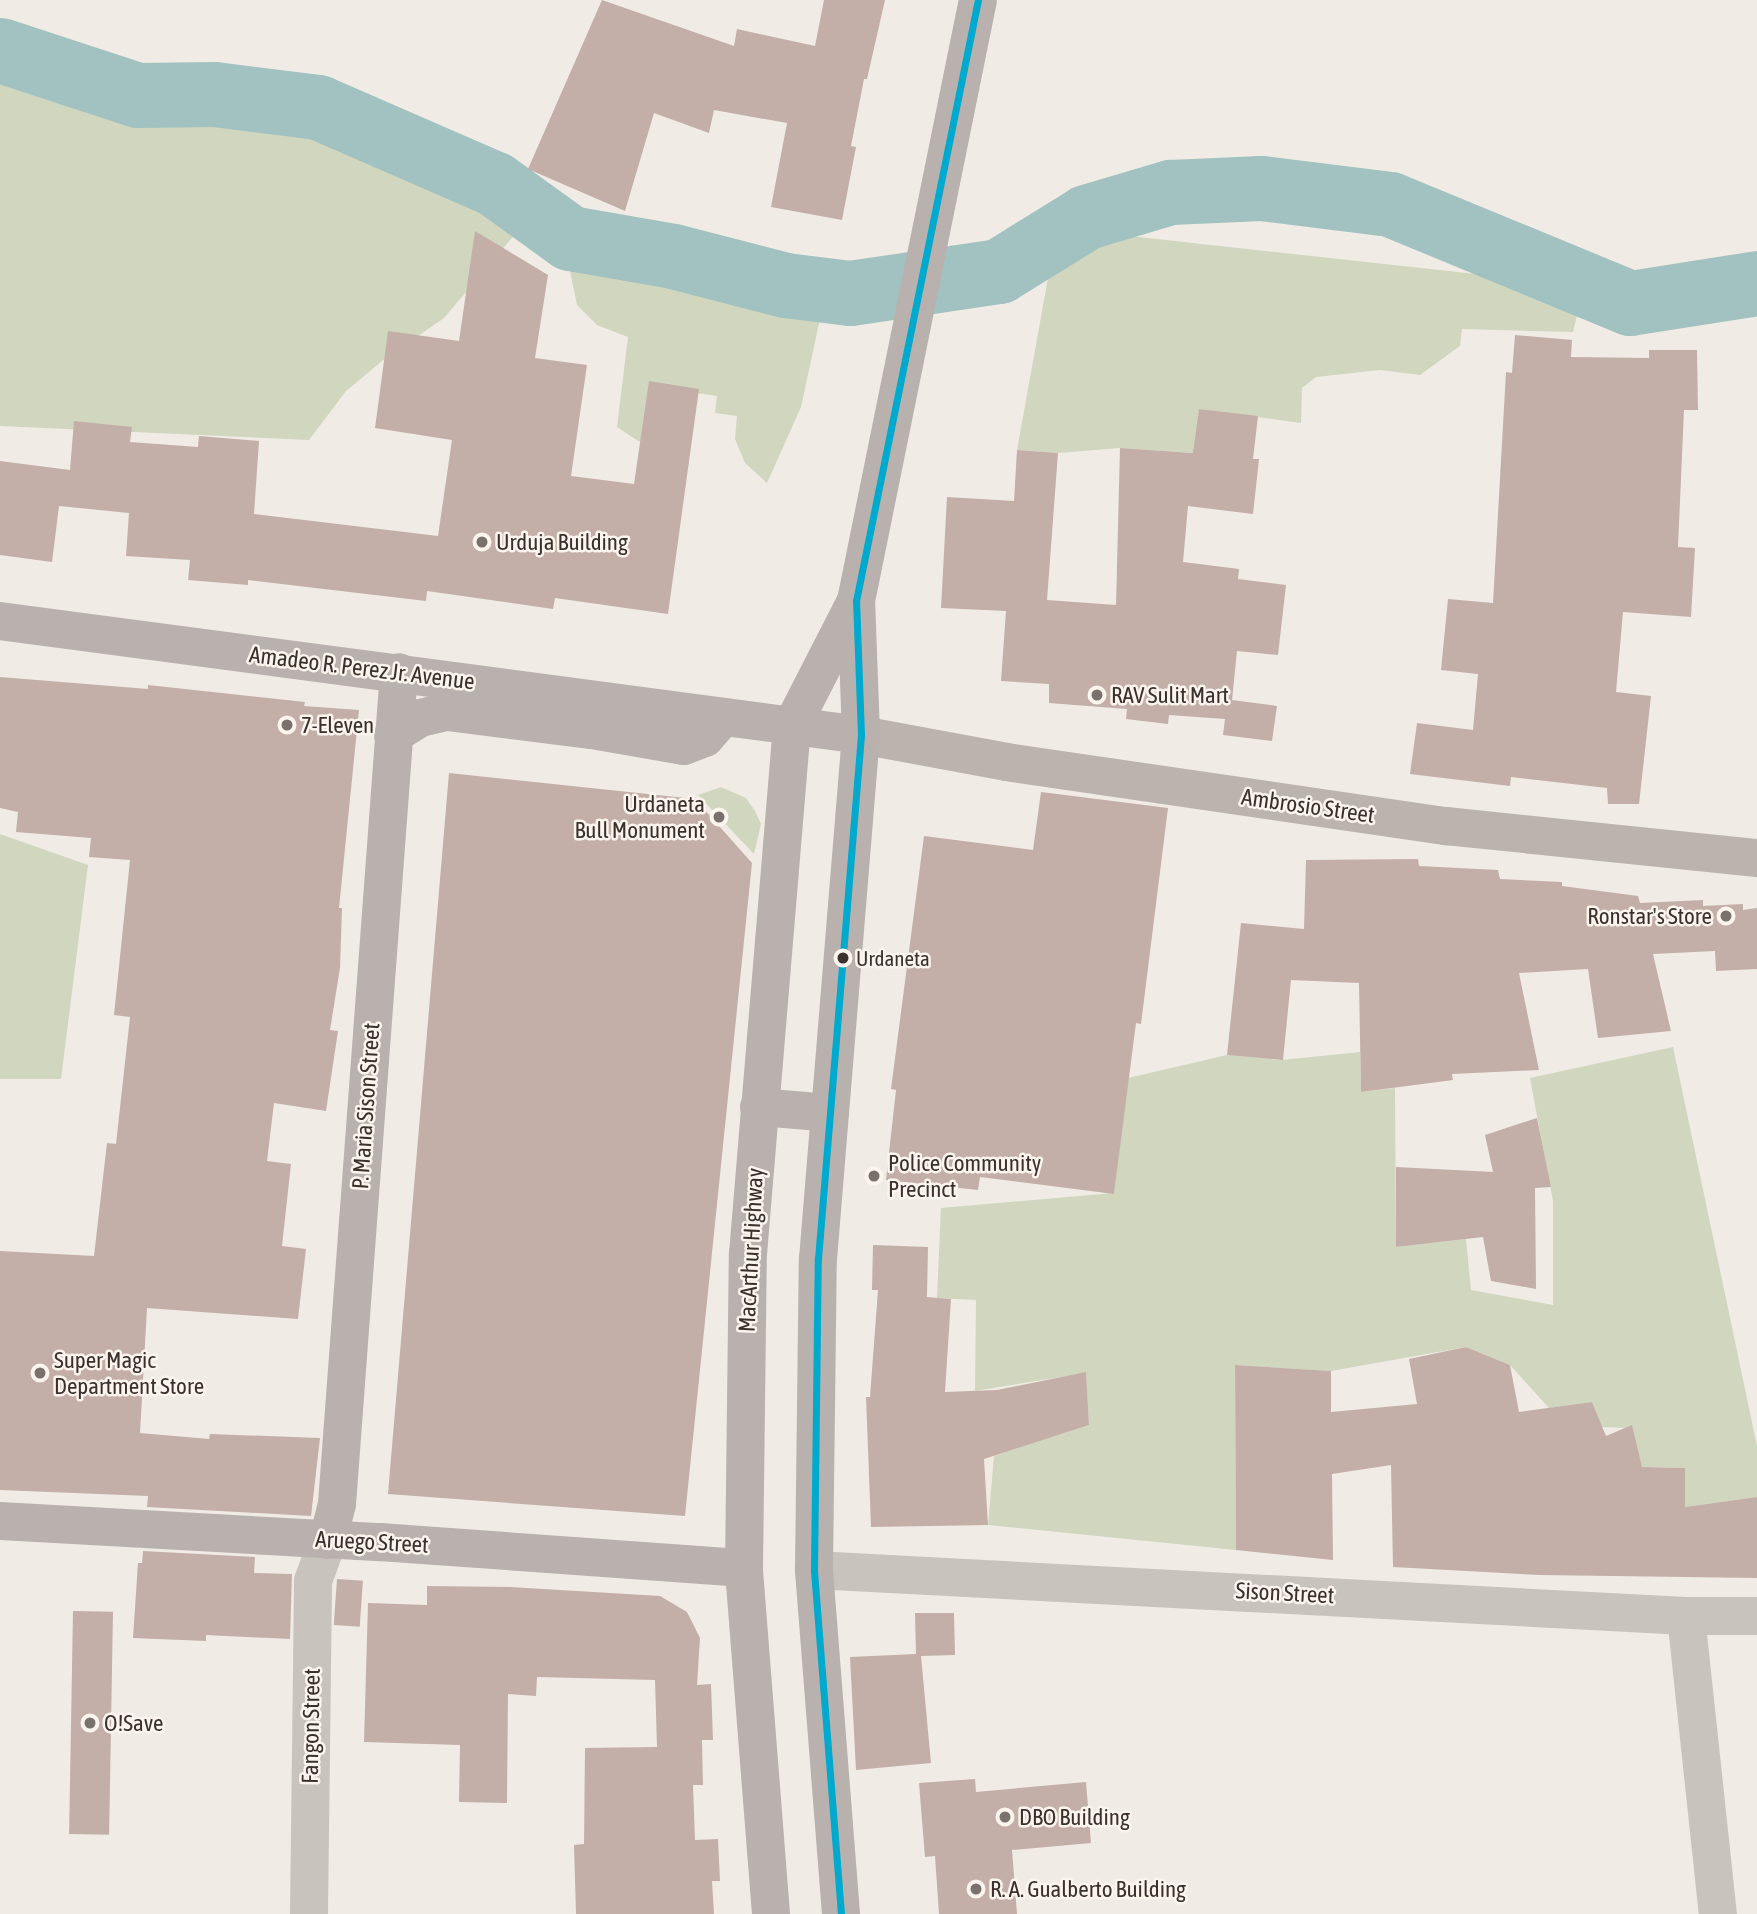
<!DOCTYPE html>
<style>
body{margin:0}
#map{position:relative;width:1757px;height:1914px;overflow:hidden;background:#f0ebe5;font-family:"Asap Condensed",sans-serif}
div>[style]{position:absolute}
[style*='--x']{left:calc(var(--x)*1px);top:calc(var(--y)*1px);width:calc(var(--w)*1px);rotate:calc(var(--a)*1deg)}
.green>*{inset:0;background:#d1d6bf}
.river>*{height:65px;margin:-32.5px;padding:0 32.5px;transform-origin:32.5px;border-radius:32.5px;background:#a1c2c1}
.building>*{inset:0;background:#c3afa7;transform-origin:0 0}
.minor>*{height:38px;margin:-19px;padding:0 19px;transform-origin:19px;border-radius:19px;background:#c9c3be}
.tertiary>*{height:38px;margin:-19px;padding:0 19px;transform-origin:19px;border-radius:19px;background:#c9c3be}
.secondary>*{height:38px;margin:-19px;padding:0 19px;transform-origin:19px;border-radius:19px;background:#bab3ae}
.primary>*{height:38px;margin:-19px;padding:0 19px;transform-origin:19px;border-radius:19px;background:#b8b1ad}
.bus-1>*{height:7px;margin:-3.5px;padding:0 3.5px;transform-origin:3.5px;border-radius:3.5px;background:#00a9ce}
.dots>*{width:19px;height:19px;translate:-50% -50%;box-sizing:border-box;border:4px solid #fbf5ee;border-radius:50%}
span{translate:-50% -50%;white-space:nowrap;text-align:center;line-height:1.15;-webkit-text-stroke:5px #fbf5ee;paint-order:stroke}
.bus-label{font-size:21px;color:#3b302b}
.left{translate:0 -50%;text-align:left}
.poi-label{font-size:23px;color:#3b302b}
.right{translate:-100% -50%;text-align:right}
.street-label{font-size:23px;color:#3b302b}
</style>
<div id="map">
<div class="green">
<i style="clip-path:polygon(0 58px,131px 102px,165px 107px,202px 100px,285px 111px,359px 134px,397px 159px,522px 226px,444px 318px,382px 361px,346px 391px,309px 440px,0 426px)"></i>
<i style="clip-path:polygon(1057px 228px,1584px 286px,1573px 332px,1462px 329px,1460px 346px,1420px 375px,1380px 370px,1316px 377px,1302px 388px,1301px 423px,1199px 409px,1194px 453px,1120px 448px,1058px 453px,1017px 450px)"></i>
<i style="clip-path:polygon(566px 252px,824px 300px,801px 407px,767px 483px,745px 463px,735px 439px,737px 416px,715px 413px,717px 396px,668px 389px,660px 446px,638px 441px,617px 427px,628px 337px,597px 325px,577px 305px)"></i>
<i style="clip-path:polygon(721px 787px,746px 798px,755px 811px,761px 824px,754px 854px,698px 795px)"></i>
<i style="clip-path:polygon(0 834px,88px 865px,61px 1079px,0 1079px)"></i>
<i style="clip-path:polygon(1673px 1047px,1757px 1446px,1757px 1497px,1685px 1507px,1685px 1468px,1642px 1467px,1627px 1428px,1602px 1427px,1592px 1402px,1549px 1408px,1510px 1365px,1466px 1347px,1331px 1371px,1235px 1365px,1236px 1550px,988px 1525px,994px 1456px,1089px 1425px,1086px 1373px,975px 1391px,976px 1300px,937px 1298px,941px 1208px,1114px 1193px,1128px 1078px,1227px 1055px,1282px 1060px,1360px 1052px,1361px 1092px,1395px 1088px,1396px 1247px,1466px 1239px,1471px 1290px,1553px 1305px,1553px 1201px,1530px 1078px)"></i>
</div>
<div class="river">
<i style="--x:0;--y:50;--w:145;--a:18.1"></i>
<i style="--x:138;--y:95;--w:76;--a:-0.8"></i>
<i style="--x:214;--y:94;--w:105;--a:7.1"></i>
<i style="--x:318;--y:107;--w:193;--a:23.5"></i>
<i style="--x:495;--y:184;--w:92;--a:35.8"></i>
<i style="--x:570;--y:238;--w:105;--a:9.9"></i>
<i style="--x:673;--y:256;--w:116;--a:14.5"></i>
<i style="--x:785;--y:285;--w:65;--a:7"></i>
<i style="--x:850;--y:293;--w:151;--a:-8.4"></i>
<i style="--x:999;--y:271;--w:102;--a:-31.8"></i>
<i style="--x:1086;--y:217;--w:88;--a:-16.6"></i>
<i style="--x:1170;--y:192;--w:91;--a:-2.5"></i>
<i style="--x:1261;--y:188;--w:130;--a:7.1"></i>
<i style="--x:1390;--y:204;--w:260;--a:22.4"></i>
<i style="--x:1630;--y:303;--w:129;--a:-8.9"></i>
</div>
<div class="building">
<i style="clip-path:polygon(602px 0,734px 46px,737px 29px,815px 46px,824px 0,885px 0,867px 79px,864px 79px,851px 146px,856px 147px,842px 220px,771px 207px,787px 123px,714px 110px,709px 133px,654px 113px,625px 211px,528px 169px)"></i>
<i style="clip-path:polygon(475px 231px,548px 275px,535px 358px,587px 365px,571px 476px,634px 484px,649px 381px,699px 389px,668px 614px,555px 598px,553px 609px,427px 591px,426px 601px,248px 580px,248px 585px,188px 580px,190px 560px,126px 556px,129px 513px,59px 506px,52px 562px,0 555px,0 461px,70px 470px,74px 421px,132px 427px,130px 442px,198px 447px,199px 436px,259px 441px,254px 514px,438px 536px,452px 440px,375px 428px,388px 331px,459px 341px)"></i>
<i style="clip-path:polygon(1515px 335px,1572px 340px,1571px 357px,1649px 358px,1649px 350px,1697px 350px,1698px 410px,1684px 410px,1678px 547px,1695px 548px,1691px 617px,1623px 612px,1616px 692px,1651px 696px,1639px 804px,1608px 804px,1607px 788px,1511px 777px,1510px 786px,1410px 774px,1417px 723px,1473px 730px,1478px 674px,1441px 670px,1448px 599px,1493px 603px,1506px 372px,1512px 373px)"></i>
<i style="clip-path:polygon(1199px 409px,1258px 416px,1253px 459px,1259px 459px,1253px 514px,1188px 506px,1183px 562px,1239px 569px,1238px 579px,1286px 585px,1278px 655px,1237px 651px,1232px 700px,1277px 706px,1272px 741px,1223px 735px,1225px 719px,1169px 715px,1168px 724px,1126px 719px,1127px 709px,1049px 703px,1049px 684px,1001px 681px,1006px 611px,941px 608px,947px 497px,1014px 501px,1017px 450px,1058px 453px,1047px 600px,1116px 605px,1120px 448px,1193px 453px)"></i>
<i style="clip-path:polygon(0 677px,148px 689px,148px 685px,305px 702px,304px 706px,359px 710px,339px 908px,342px 908px,340px 968px,330px 1030px,338px 1031px,326px 1111px,274px 1103px,267px 1161px,291px 1164px,282px 1246px,306px 1249px,298px 1319px,147px 1308px,140px 1433px,209px 1439px,210px 1434px,320px 1438px,311px 1516px,147px 1507px,148px 1496px,0 1490px,0 1251px,94px 1256px,107px 1143px,116px 1144px,130px 1017px,114px 1015px,130px 860px,89px 857px,91px 838px,16px 832px,18px 812px,0 808px)"></i>
<i style="clip-path:polygon(449px 773px,695px 799px,752px 863px,685px 1516px,388px 1494px)"></i>
<i style="clip-path:polygon(1041px 792px,1168px 808px,1141px 1024px,1136px 1023px,1114px 1194px,980px 1177px,978px 1190px,886px 1180px,896px 1090px,891px 1089px,924px 836px,1033px 850px)"></i>
<i style="clip-path:polygon(1418px 859px,1419px 866px,1498px 870px,1500px 879px,1562px 882px,1562px 886px,1638px 896px,1640px 903px,1703px 900px,1703px 906px,1743px 904px,1743px 910px,1757px 908px,1757px 969px,1716px 971px,1715px 951px,1653px 954px,1671px 1031px,1598px 1038px,1588px 969px,1519px 973px,1539px 1070px,1452px 1074px,1453px 1080px,1361px 1092px,1359px 983px,1291px 980px,1283px 1060px,1227px 1055px,1241px 923px,1304px 929px,1306px 860px)"></i>
<i style="clip-path:polygon(1537px 1118px,1551px 1187px,1535px 1188px,1536px 1289px,1491px 1281px,1483px 1237px,1396px 1247px,1396px 1167px,1493px 1172px,1485px 1135px)"></i>
<i style="clip-path:polygon(873px 1245px,928px 1247px,927px 1297px,951px 1299px,945px 1392px,997px 1390px,1086px 1372px,1089px 1425px,984px 1459px,988px 1525px,871px 1527px,866px 1397px,870px 1397px,878px 1290px,872px 1290px)"></i>
<i style="clip-path:polygon(1466px 1347px,1510px 1365px,1519px 1412px,1592px 1402px,1606px 1436px,1632px 1425px,1642px 1467px,1685px 1468px,1685px 1507px,1757px 1497px,1757px 1578px,1540px 1575px,1393px 1567px,1391px 1465px,1332px 1474px,1333px 1560px,1236px 1550px,1235px 1365px,1331px 1371px,1331px 1412px,1417px 1404px,1409px 1359px)"></i>
<i style="clip-path:polygon(143px 1551px,255px 1557px,254px 1573px,292px 1574px,290px 1639px,206px 1635px,206px 1641px,133px 1638px,138px 1563px,142px 1563px)"></i>
<i style="left:337px;top:1579px;width:26px;height:46px;rotate:4deg"></i>
<i style="clip-path:polygon(427px 1586px,510px 1587px,660px 1596px,687px 1612px,700px 1638px,697px 1685px,711px 1684px,713px 1740px,702px 1740px,703px 1785px,693px 1785px,695px 1840px,718px 1839px,720px 1881px,712px 1881px,714px 1914px,576px 1914px,574px 1845px,584px 1844px,585px 1748px,657px 1747px,655px 1680px,537px 1677px,536px 1696px,508px 1694px,507px 1803px,459px 1802px,460px 1745px,364px 1742px,368px 1603px,427px 1605px)"></i>
<i style="left:73px;top:1611px;width:40px;height:223px;rotate:1deg"></i>
<i style="clip-path:polygon(915px 1613px,954px 1613px,955px 1655px,921px 1656px,931px 1763px,856px 1770px,850px 1657px,916px 1654px)"></i>
<i style="clip-path:polygon(975px 1779px,976px 1792px,1086px 1782px,1091px 1843px,1012px 1850px,1017px 1914px,939px 1914px,935px 1856px,925px 1857px,919px 1783px)"></i>
</div>
<div class="minor">
<i style="--x:1686;--y:1616;--w:300;--a:83.9"></i>
</div>
<div class="tertiary">
<i style="--x:814;--y:1570;--w:873;--a:3.02"></i>
<i style="--x:1686;--y:1616;--w:71;--a:0"></i>
<i style="--x:309;--y:1914;--w:333;--a:-89.3"></i>
<i style="--x:313;--y:1581;--w:44;--a:-69.9"></i>
</div>
<div class="secondary">
<i style="--x:861;--y:735;--w:147;--a:10.5"></i>
<i style="--x:1006;--y:762;--w:445;--a:8.3"></i>
<i style="--x:1446;--y:826;--w:313;--a:5.9"></i>
</div>
<div class="primary">
<i style="--x:0;--y:621;--w:869;--a:7.54"></i>
<i style="--x:393;--y:735;--w:32;--a:-32"></i>
<i style="--x:420;--y:718;--w:28;--a:-13"></i>
<i style="--x:447;--y:712;--w:146;--a:7.1"></i>
<i style="--x:592;--y:730;--w:93;--a:9.9"></i>
<i style="--x:684;--y:746;--w:22;--a:-21"></i>
<i style="--x:705;--y:738;--w:28;--a:-49"></i>
<i style="--x:759;--y:1107;--w:71;--a:4.8"></i>
<i style="--x:0;--y:1521;--w:381;--a:3.2"></i>
<i style="--x:380;--y:1542;--w:365;--a:4.1"></i>
<i style="--x:328;--y:1540;--w:37;--a:-76"></i>
<i style="--x:337;--y:1504;--w:834;--a:-85.74"></i>
<i style="--x:771;--y:1914;--w:347;--a:-94.5"></i>
<i style="--x:744;--y:1568;--w:314;--a:-89.3"></i>
<i style="--x:748;--y:1254;--w:530;--a:-85.24"></i>
<i style="--x:792;--y:726;--w:138;--a:-62.9"></i>
<i style="--x:841;--y:1914;--w:345;--a:-94.5"></i>
<i style="--x:814;--y:1570;--w:311;--a:-89.3"></i>
<i style="--x:818;--y:1259;--w:526;--a:-85.31"></i>
<i style="--x:861;--y:735;--w:134;--a:-92.1"></i>
<i style="--x:856;--y:601;--w:613;--a:-78.53"></i>
</div>
<div class="bus-1">
<i style="--x:841;--y:1914;--w:345;--a:-94.5"></i>
<i style="--x:814;--y:1570;--w:311;--a:-89.3"></i>
<i style="--x:818;--y:1259;--w:526;--a:-85.31"></i>
<i style="--x:861;--y:735;--w:134;--a:-92.1"></i>
<i style="--x:856;--y:601;--w:613;--a:-78.53"></i>
</div>
<div class="dots">
<i style="left:482px;top:542px;background:#7a716c"></i>
<i style="left:1097px;top:695px;background:#7a716c"></i>
<i style="left:287px;top:725px;background:#7a716c"></i>
<i style="left:719px;top:817px;background:#7a716c"></i>
<i style="left:1726px;top:916px;background:#7a716c"></i>
<i style="left:843px;top:958px;background:#3b302b"></i>
<i style="left:874px;top:1176px;background:#7a716c"></i>
<i style="left:40px;top:1373px;background:#7a716c"></i>
<i style="left:90px;top:1723px;background:#7a716c"></i>
<i style="left:1005px;top:1817px;background:#7a716c"></i>
<i style="left:976px;top:1889px;background:#7a716c"></i>
</div>
<div class="bus-label">
<span class="left" style="left:856px;top:958px">Urdaneta</span>
</div>
<div class="poi-label">
<span class="left" style="left:496px;top:542px">Urduja Building</span>
<span class="left" style="left:1111px;top:695px">RAV Sulit Mart</span>
<span class="left" style="left:301px;top:725px">7-Eleven</span>
<span class="right" style="left:705px;top:817px">Urdaneta<br>Bull Monument</span>
<span class="right" style="left:1712px;top:916px">Ronstar's Store</span>
<span class="left" style="left:888px;top:1176px">Police Community<br>Precinct</span>
<span class="left" style="left:54px;top:1373px">Super Magic<br>Department Store</span>
<span class="left" style="left:104px;top:1723px">O!Save</span>
<span class="left" style="left:1019px;top:1817px">DBO Building</span>
<span class="left" style="left:990px;top:1889px">R. A. Gualberto Building</span>
</div>
<div class="street-label">
<span style="left:362px;top:668px;rotate:7deg">Amadeo R. Perez Jr. Avenue</span>
<span style="left:1308px;top:806px;rotate:8deg">Ambrosio Street</span>
<span style="left:366px;top:1106px;rotate:-86deg">P. Maria Sison Street</span>
<span style="left:751px;top:1250px;rotate:-87deg">MacArthur Highway</span>
<span style="left:372px;top:1542px;rotate:3deg">Aruego Street</span>
<span style="left:1285px;top:1593px;rotate:3deg">Sison Street</span>
<span style="left:311px;top:1726px;rotate:-89deg">Fangon Street</span>
</div>
</div>
